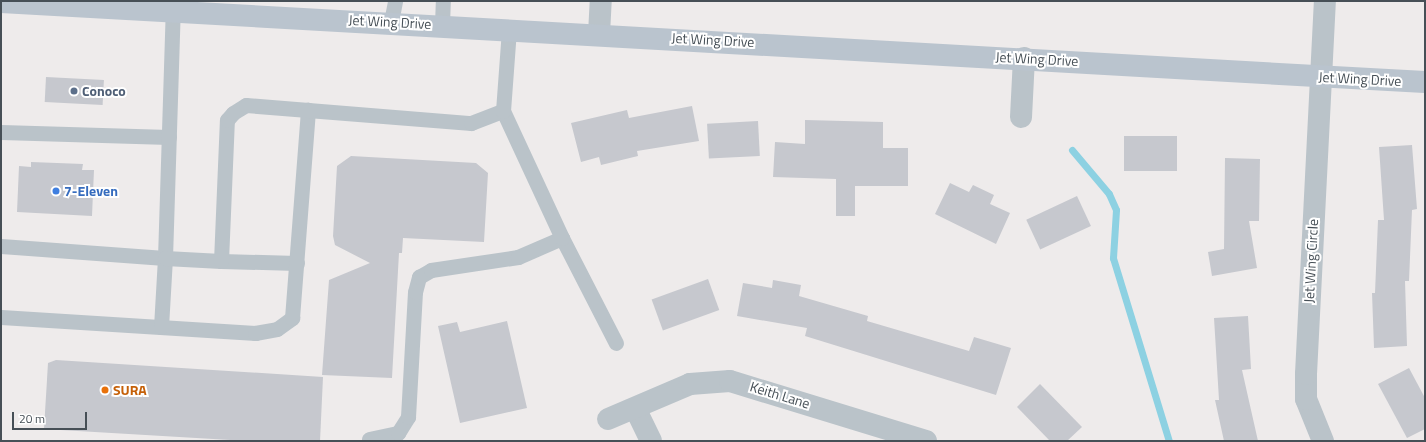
<!DOCTYPE html>
<style>
body{margin:0}
#map{position:relative;width:1426px;height:442px;overflow:hidden;background:#eeebeb;font-family:"Titillium Web",sans-serif}
div>[style]{position:absolute}
[style*='--x']{left:calc(var(--x)*1px);top:calc(var(--y)*1px);width:calc(var(--w)*1px);rotate:calc(var(--a)*1deg)}
.stream>*{height:7px;margin:-3.5px;padding:0 3.5px;transform-origin:3.5px;border-radius:3.5px;background:#8dd1e2}
.building>*{inset:0;background:#c6c8ce;transform-origin:0 0}
.service>*{height:15px;margin:-7.5px;padding:0 7.5px;transform-origin:7.5px;border-radius:7.5px;background:#bac3c9}
.minor>*{height:22px;margin:-11px;padding:0 11px;transform-origin:11px;border-radius:11px;background:#bac3c9}
.secondary>*{height:22px;margin:-11px;padding:0 11px;transform-origin:11px;border-radius:11px;background:#bac4ce}
.dots>*{width:11px;height:11px;translate:-50% -50%;box-sizing:border-box;border:2px solid #fff;border-radius:50%}
span{translate:-50% -50%;white-space:nowrap;text-align:center;line-height:1.15;-webkit-text-stroke:4px #fff;paint-order:stroke}
.street-label{font-size:14px;color:#464f56}
.service-label{font-size:14px;color:#4e5e75;font-weight:700}
.left{translate:0 -50%;text-align:left}
.shop-label{font-size:14px;color:#366cbe;font-weight:700}
.food-label{font-size:14px;color:#c56008;font-weight:700}
.frame{position:absolute;inset:0;border:2px solid #464f56;pointer-events:none}
.scale{position:absolute;left:12px;top:412px;width:75px;height:18px;box-sizing:border-box;border:2px solid #464f56;border-top:0;padding-left:5px;font-size:12px;line-height:14px;white-space:nowrap;color:#464f56;-webkit-text-stroke:3px #fff;paint-order:stroke}
</style>
<div id="map">
<div class="stream">
<i style="--x:1072;--y:150;--w:57;--a:49.9"></i>
<i style="--x:1109;--y:194;--w:17;--a:66"></i>
<i style="--x:1116;--y:210;--w:48;--a:93.6"></i>
<i style="--x:1113;--y:258;--w:191;--a:73"></i>
</div>
<div class="building">
<i style="left:46px;top:77px;width:58px;height:25px;rotate:3deg"></i>
<i style="clip-path:polygon(692px 106px,699px 141px,637px 151px,638px 156px,601px 165px,599px 157px,581px 162px,571px 123px,627px 110px,629px 118px)"></i>
<i style="clip-path:polygon(805px 120px,883px 122px,883px 148px,908px 148px,908px 186px,855px 186px,855px 216px,836px 216px,836px 179px,773px 177px,775px 142px,805px 144px)"></i>
<i style="left:758px;top:121px;width:35px;height:51px;rotate:87deg"></i>
<i style="left:1177px;top:136px;width:35px;height:53px;rotate:90deg"></i>
<i style="clip-path:polygon(1412px 145px,1417px 209px,1412px 210px,1409px 281px,1405px 281px,1407px 346px,1374px 348px,1372px 293px,1375px 293px,1378px 220px,1384px 220px,1379px 147px)"></i>
<i style="clip-path:polygon(351px 156px,476px 163px,488px 173px,484px 242px,403px 238px,402px 253px,399px 253px,392px 378px,322px 375px,329px 280px,370px 263px,335px 245px,333px 236px,337px 166px)"></i>
<i style="clip-path:polygon(1225px 158px,1260px 159px,1259px 221px,1249px 221px,1257px 268px,1212px 276px,1208px 252px,1224px 249px)"></i>
<i style="clip-path:polygon(31px 162px,83px 164px,82px 170px,94px 170px,92px 216px,17px 212px,19px 166px,31px 167px)"></i>
<i style="clip-path:polygon(950px 183px,969px 192px,973px 185px,994px 195px,990px 204px,1010px 213px,996px 244px,935px 214px)"></i>
<i style="left:1077px;top:196px;width:33px;height:56px;rotate:65deg"></i>
<i style="left:708px;top:279px;width:33px;height:60px;rotate:70deg"></i>
<i style="clip-path:polygon(773px 280px,801px 285px,799px 296px,868px 316px,867px 321px,969px 351px,974px 337px,1011px 348px,996px 395px,805px 336px,807px 328px,737px 316px,743px 283px,772px 288px)"></i>
<i style="clip-path:polygon(1248px 316px,1251px 369px,1242px 370px,1258px 441px,1224px 441px,1215px 400px,1219px 400px,1214px 318px)"></i>
<i style="clip-path:polygon(507px 321px,527px 408px,460px 423px,438px 326px,457px 322px,460px 332px)"></i>
<i style="clip-path:polygon(56px 360px,323px 377px,320px 441px,247px 441px,44px 429px,48px 363px)"></i>
<i style="clip-path:polygon(1409px 368px,1425px 398px,1425px 429px,1407px 438px,1378px 384px)"></i>
<i style="clip-path:polygon(1040px 384px,1082px 427px,1067px 441px,1050px 441px,1017px 407px)"></i>
</div>
<div class="service">
<i style="--x:391;--y:22;--w:21;--a:-79"></i>
<i style="--x:442;--y:25;--w:24;--a:-88"></i>
<i style="--x:1;--y:132;--w:168;--a:1.7"></i>
<i style="--x:562;--y:238;--w:118;--a:62.8"></i>
<i style="--x:1;--y:246;--w:164;--a:4.2"></i>
<i style="--x:165;--y:258;--w:248;--a:-88.2"></i>
<i style="--x:221;--y:261;--w:76;--a:1.5"></i>
<i style="--x:1;--y:317;--w:255;--a:3.6"></i>
<i style="--x:255;--y:333;--w:22;--a:-10"></i>
<i style="--x:277;--y:329;--w:19;--a:-36"></i>
<i style="--x:292;--y:318;--w:209;--a:-85.6"></i>
<i style="--x:161;--y:327;--w:69;--a:-86.7"></i>
<i style="--x:165;--y:258;--w:56;--a:3.1"></i>
<i style="--x:221;--y:261;--w:141;--a:-87.6"></i>
<i style="--x:227;--y:120;--w:9;--a:-49"></i>
<i style="--x:233;--y:113;--w:15;--a:-32"></i>
<i style="--x:246;--y:105;--w:226;--a:4.6"></i>
<i style="--x:471;--y:123;--w:34;--a:-21"></i>
<i style="--x:369;--y:439;--w:30;--a:-12"></i>
<i style="--x:398;--y:433;--w:19;--a:-58"></i>
<i style="--x:408;--y:417;--w:125;--a:-86.8"></i>
<i style="--x:415;--y:292;--w:16;--a:-75"></i>
<i style="--x:419;--y:277;--w:14;--a:-30"></i>
<i style="--x:431;--y:270;--w:88;--a:-8.5"></i>
<i style="--x:518;--y:257;--w:48;--a:-23.4"></i>
<i style="--x:562;--y:238;--w:140;--a:-114.9"></i>
<i style="--x:503;--y:111;--w:82;--a:-85.8"></i>
</div>
<div class="minor">
<i style="--x:599;--y:34;--w:33;--a:-87"></i>
<i style="--x:1021;--y:117;--w:59;--a:-87.1"></i>
<i style="--x:636;--y:410;--w:34;--a:64"></i>
<i style="--x:608;--y:419;--w:89;--a:-23.1"></i>
<i style="--x:690;--y:384;--w:40;--a:-4.3"></i>
<i style="--x:730;--y:381;--w:205;--a:17"></i>
<i style="--x:1323;--y:441;--w:45;--a:-112"></i>
<i style="--x:1306;--y:399;--w:25;--a:-90"></i>
<i style="--x:1306;--y:374;--w:373;--a:-87.1"></i>
</div>
<div class="secondary">
<i style="--x:1;--y:2;--w:1426;--a:3.22"></i>
</div>
<div class="dots">
<i style="left:74px;top:91px;background:#5c6f8a"></i>
<i style="left:56px;top:191px;background:#3f7fe0"></i>
<i style="left:105px;top:390px;background:#e8710a"></i>
</div>
<div class="street-label">
<span style="left:390px;top:22px;rotate:3deg">Jet Wing Drive</span>
<span style="left:713px;top:40px;rotate:3deg">Jet Wing Drive</span>
<span style="left:1037px;top:59px;rotate:3deg">Jet Wing Drive</span>
<span style="left:1360px;top:79px;rotate:3deg">Jet Wing Drive</span>
<span style="left:1311px;top:261px;rotate:-87deg">Jet Wing Circle</span>
<span style="left:780px;top:395px;rotate:17deg">Keith Lane</span>
</div>
<div class="service-label">
<span class="left" style="left:82px;top:91px">Conoco</span>
</div>
<div class="shop-label">
<span class="left" style="left:64px;top:191px">7-Eleven</span>
</div>
<div class="food-label">
<span class="left" style="left:113px;top:390px">SURA</span>
</div>
<div class="frame"></div>
<div class="scale">20 m</div>
</div>
